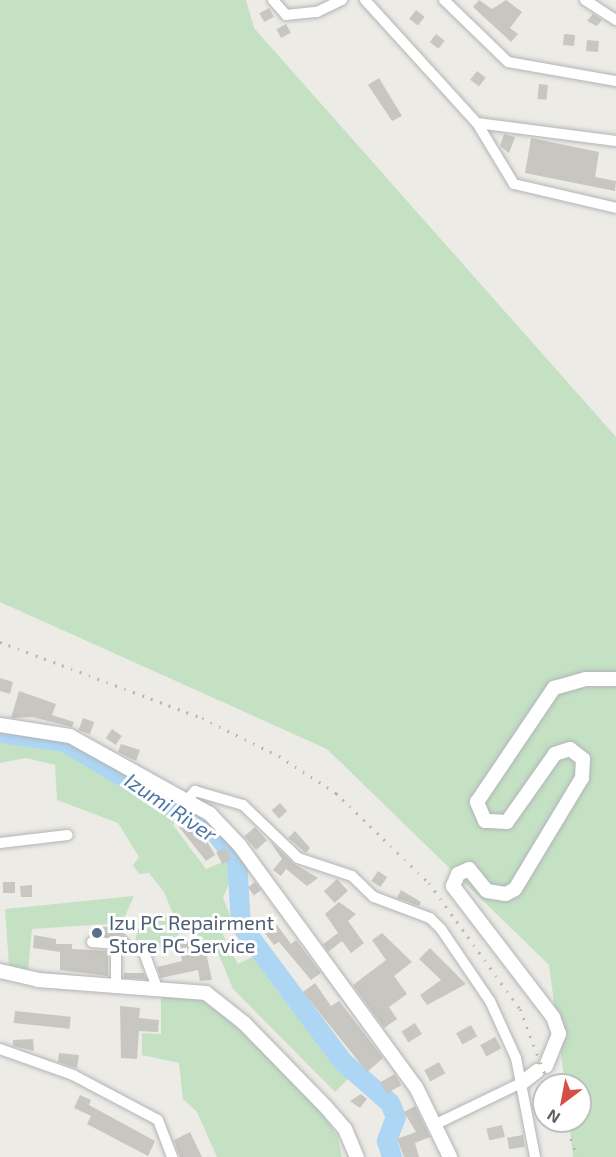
<!DOCTYPE html>
<style>
body{margin:0}
#map{position:relative;width:616px;height:1157px;overflow:hidden;background:#edebe5;font-family:"Exo 2",sans-serif}
div>[style]{position:absolute}
[style*='--x']{left:calc(var(--x)*1px);top:calc(var(--y)*1px);width:calc(var(--w)*1px);rotate:calc(var(--a)*1deg)}
.green>*{inset:0;background:#c4e1c4}
.river>*{height:20px;margin:-10px;padding:0 10px;transform-origin:10px;border-radius:10px;background:#add5f4}
.building>*{inset:0;background:#c8c6c1;transform-origin:0 0}
.roads{filter:drop-shadow(0 0 2px #b2b4b8) drop-shadow(0 0 2px #b2b4b8)}
.street>*{height:10px;margin:-5px;padding:0 5px;transform-origin:5px;border-radius:5px;background:#fff}
.secondary>*{height:14px;margin:-7px;padding:0 7px;transform-origin:7px;border-radius:7px;background:#fff}
.rail>*{height:3px;margin-top:-1.5px;transform-origin:0;background:repeating-linear-gradient(90deg,#b2b3b3 0 1.5px,transparent 0 9.5px)}
.dots>*{width:16px;height:16px;translate:-50% -50%;box-sizing:border-box;border:3px solid #fff;border-radius:50%}
span{translate:-50% -50%;white-space:nowrap;text-align:center;line-height:1.15;-webkit-text-stroke:6px #fff;paint-order:stroke}
.service-label{font-size:20px;color:#4e5e75}
.left{translate:0 -50%;text-align:left}
.water-label{font-size:21px;color:#4c77a4;font-style:italic}
.north{position:absolute;left:532px;top:1073px;width:60px;height:60px;box-sizing:border-box;background:#fff;border:2px solid #bebfc1;border-radius:50%;rotate:212deg;font-size:16px;font-weight:700;line-height:24px;text-align:center;color:#5c5f63}
.north::after{content:'';display:block;margin:auto;width:21px;height:27px;background:#d44f44;clip-path:polygon(50% 0,100% 100%,50% 72%,0 100%)}
</style>
<div id="map">
<div class="green">
<i style="clip-path:polygon(0 0,246px 0,254px 28px,616px 437px,616px 1157px,573px 1157px,569px 1121px,580px 1121px,580px 1085px,565px 1085px,549px 965px,327px 749px,0 602px)"></i>
<i style="clip-path:polygon(0 740px,64px 745px,181px 814px,173px 825px,206px 869px,228px 860px,231px 878px,223px 898px,234px 925px,221px 931px,238px 964px,258px 954px,352px 1075px,335px 1092px,233px 989px,213px 941px,194px 942px,188px 925px,167px 946px,140px 949px,135px 940px,138px 929px,156px 913px,173px 914px,164px 892px,149px 873px,139px 874px,133px 865px,139px 857px,118px 823px,57px 800px,55px 765px,26px 758px,0 763px)"></i>
<i style="clip-path:polygon(134px 896px,122px 923px,32px 929px,28px 971px,9px 965px,5px 909px)"></i>
<i style="clip-path:polygon(161px 995px,201px 1000px,240px 1027px,319px 1109px,338px 1137px,342px 1157px,217px 1157px,197px 1112px,183px 1099px,179px 1063px,142px 1055px,142px 1033px,161px 1034px)"></i>
</div>
<div class="river">
<i style="--x:0;--y:733;--w:66;--a:7.9"></i>
<i style="--x:65;--y:742;--w:175;--a:31"></i>
<i style="--x:215;--y:832;--w:36;--a:52"></i>
<i style="--x:237;--y:860;--w:65;--a:86.5"></i>
<i style="--x:241;--y:925;--w:171;--a:53.3"></i>
<i style="--x:343;--y:1062;--w:62;--a:41.1"></i>
<i style="--x:390;--y:1103;--w:15;--a:67"></i>
<i style="--x:396;--y:1117;--w:26;--a:111"></i>
<i style="--x:387;--y:1141;--w:17;--a:73"></i>
</div>
<div class="building">
<i style="clip-path:polygon(479px 0,492px 9px,506px 0,522px 12px,510px 28px,518px 34px,511px 42px,473px 7px)"></i>
<i style="left:269px;top:8px;width:10px;height:11px;rotate:61deg"></i>
<i style="left:416px;top:10px;width:11px;height:11px;rotate:38deg"></i>
<i style="clip-path:polygon(593px 14px,602px 20px,597px 26px,587px 21px)"></i>
<i style="left:286px;top:24px;width:10px;height:11px;rotate:61deg"></i>
<i style="left:436px;top:34px;width:11px;height:10px;rotate:38deg"></i>
<i style="left:564px;top:34px;width:11px;height:11px;rotate:5deg"></i>
<i style="left:587px;top:40px;width:12px;height:11px;rotate:5deg"></i>
<i style="left:477px;top:71px;width:11px;height:11px;rotate:38deg"></i>
<i style="clip-path:polygon(379px 78px,402px 116px,392px 121px,368px 85px)"></i>
<i style="left:539px;top:84px;width:9px;height:15px;rotate:6deg"></i>
<i style="clip-path:polygon(504px 134px,515px 137px,509px 153px,500px 146px)"></i>
<i style="clip-path:polygon(531px 138px,599px 152px,595px 177px,616px 181px,615px 191px,525px 173px)"></i>
<i style="clip-path:polygon(0 678px,13px 682px,10px 694px,0 691px)"></i>
<i style="clip-path:polygon(19px 691px,56px 704px,52px 715px,74px 722px,72px 727px,32px 717px,11px 718px)"></i>
<i style="left:83px;top:718px;width:12px;height:13px;rotate:20deg"></i>
<i style="left:112px;top:729px;width:12px;height:11px;rotate:35deg"></i>
<i style="clip-path:polygon(121px 744px,140px 750px,136px 761px,118px 752px)"></i>
<i style="left:280px;top:803px;width:11px;height:11px;rotate:49deg"></i>
<i style="clip-path:polygon(186px 821px,205px 838px,215px 855px,206px 861px,179px 827px)"></i>
<i style="left:255px;top:827px;width:18px;height:14px;rotate:49deg"></i>
<i style="clip-path:polygon(295px 831px,310px 848px,306px 853px,288px 838px)"></i>
<i style="clip-path:polygon(270px 841px,293px 863px,318px 878px,307px 886px,286px 869px,281px 876px,273px 870px,282px 859px)"></i>
<i style="left:225px;top:848px;width:13px;height:10px;rotate:61deg"></i>
<i style="left:378px;top:871px;width:11px;height:12px;rotate:34deg"></i>
<i style="left:337px;top:879px;width:16px;height:18px;rotate:47deg"></i>
<i style="left:15px;top:882px;width:11px;height:12px;rotate:90deg"></i>
<i style="left:255px;top:882px;width:10px;height:9px;rotate:53deg"></i>
<i style="clip-path:polygon(32px 885px,32px 897px,21px 897px,20px 886px)"></i>
<i style="clip-path:polygon(401px 890px,421px 902px,419px 906px,397px 898px)"></i>
<i style="clip-path:polygon(339px 902px,356px 914px,348px 921px,364px 943px,351px 953px,342px 941px,328px 952px,323px 944px,338px 933px,325px 914px)"></i>
<i style="clip-path:polygon(277px 925px,291px 944px,296px 940px,321px 973px,311px 980px,279px 942px,274px 945px,265px 933px)"></i>
<i style="clip-path:polygon(93px 927px,118px 927px,132px 941px,93px 935px)"></i>
<i style="clip-path:polygon(382px 933px,412px 962px,394px 976px,407px 994px,389px 1007px,397px 1019px,384px 1028px,353px 985px,386px 960px,372px 940px)"></i>
<i style="clip-path:polygon(34px 935px,56px 939px,56px 944px,72px 944px,72px 949px,108px 951px,108px 976px,60px 970px,60px 952px,33px 948px)"></i>
<i style="clip-path:polygon(188px 942px,190px 956px,206px 953px,212px 980px,200px 981px,198px 970px,161px 978px,157px 967px,182px 961px,180px 943px)"></i>
<i style="clip-path:polygon(430px 948px,466px 984px,427px 1005px,420px 995px,441px 980px,419px 959px)"></i>
<i style="clip-path:polygon(124px 973px,144px 973px,146px 979px,124px 978px)"></i>
<i style="clip-path:polygon(315px 983px,331px 1006px,339px 1001px,383px 1058px,367px 1072px,303px 992px)"></i>
<i style="clip-path:polygon(120px 1006px,140px 1008px,139px 1018px,159px 1020px,158px 1032px,139px 1031px,137px 1059px,121px 1058px)"></i>
<i style="left:15px;top:1011px;width:56px;height:12px;rotate:6deg"></i>
<i style="left:415px;top:1023px;width:13px;height:16px;rotate:58deg"></i>
<i style="left:471px;top:1025px;width:13px;height:17px;rotate:61deg"></i>
<i style="left:495px;top:1037px;width:13px;height:17px;rotate:61deg"></i>
<i style="clip-path:polygon(33px 1039px,34px 1051px,13px 1046px,13px 1040px)"></i>
<i style="clip-path:polygon(59px 1053px,79px 1055px,77px 1068px,58px 1062px)"></i>
<i style="left:439px;top:1062px;width:13px;height:17px;rotate:61deg"></i>
<i style="left:395px;top:1074px;width:13px;height:17px;rotate:61deg"></i>
<i style="clip-path:polygon(361px 1094px,367px 1099px,360px 1108px,350px 1101px)"></i>
<i style="clip-path:polygon(80px 1095px,91px 1100px,89px 1105px,155px 1141px,148px 1156px,87px 1124px,91px 1116px,74px 1108px)"></i>
<i style="clip-path:polygon(415px 1106px,430px 1137px,415px 1143px,419px 1157px,404px 1157px,397px 1139px,416px 1132px,404px 1112px)"></i>
<i style="left:502px;top:1125px;width:12px;height:16px;rotate:76deg"></i>
<i style="clip-path:polygon(190px 1132px,202px 1157px,180px 1157px,174px 1140px)"></i>
<i style="left:523px;top:1135px;width:12px;height:16px;rotate:81deg"></i>
</div>
<div class="roads">
<div class="street">
<i style="--x:273;--y:0;--w:20;--a:49"></i>
<i style="--x:286;--y:15;--w:31;--a:-6"></i>
<i style="--x:317;--y:12;--w:28;--a:-26"></i>
<i style="--x:365;--y:0;--w:166;--a:47.7"></i>
<i style="--x:477;--y:123;--w:71;--a:58.8"></i>
<i style="--x:514;--y:184;--w:105;--a:13.2"></i>
<i style="--x:444;--y:0;--w:89;--a:44.1"></i>
<i style="--x:508;--y:62;--w:110;--a:10"></i>
<i style="--x:585;--y:0;--w:37;--a:33"></i>
<i style="--x:477;--y:123;--w:140;--a:7.4"></i>
<i style="--x:188;--y:799;--w:11;--a:-49"></i>
<i style="--x:195;--y:791;--w:50;--a:16.3"></i>
<i style="--x:243;--y:805;--w:76;--a:43.9"></i>
<i style="--x:298;--y:858;--w:57;--a:18.4"></i>
<i style="--x:352;--y:876;--w:30;--a:44"></i>
<i style="--x:374;--y:897;--w:60;--a:20.6"></i>
<i style="--x:430;--y:918;--w:16;--a:45"></i>
<i style="--x:441;--y:929;--w:87;--a:55.8"></i>
<i style="--x:490;--y:1001;--w:63;--a:65.5"></i>
<i style="--x:516;--y:1058;--w:101;--a:79.1"></i>
<i style="--x:0;--y:843;--w:68;--a:-6.7"></i>
<i style="--x:92;--y:942;--w:24;--a:5"></i>
<i style="--x:116;--y:944;--w:42;--a:90"></i>
<i style="--x:145;--y:955;--w:35;--a:70"></i>
<i style="--x:0;--y:1049;--w:77;--a:19.6"></i>
<i style="--x:73;--y:1075;--w:96;--a:27.9"></i>
<i style="--x:158;--y:1120;--w:40;--a:69"></i>
<i style="--x:434;--y:1125;--w:99;--a:-25.8"></i>
</div>
<div class="secondary">
<i style="--x:0;--y:725;--w:71;--a:8.9"></i>
<i style="--x:70;--y:736;--w:160;--a:29.1"></i>
<i style="--x:210;--y:814;--w:44;--a:46.8"></i>
<i style="--x:240;--y:846;--w:298;--a:53.9"></i>
<i style="--x:416;--y:1087;--w:78;--a:64.1"></i>
<i style="--x:0;--y:971;--w:39;--a:13"></i>
<i style="--x:38;--y:980;--w:169;--a:4.4"></i>
<i style="--x:206;--y:993;--w:48;--a:38.3"></i>
<i style="--x:244;--y:1023;--w:116;--a:45.7"></i>
<i style="--x:325;--y:1106;--w:30;--a:49"></i>
<i style="--x:345;--y:1129;--w:30;--a:67"></i>
<i style="--x:546;--y:1066;--w:35;--a:-68"></i>
<i style="--x:559;--y:1034;--w:18;--a:-109"></i>
<i style="--x:553;--y:1017;--w:165;--a:-127.4"></i>
<i style="--x:453;--y:886;--w:13;--a:-67"></i>
<i style="--x:458;--y:874;--w:12;--a:-24"></i>
<i style="--x:469;--y:869;--w:28;--a:51"></i>
<i style="--x:487;--y:891;--w:19;--a:9"></i>
<i style="--x:506;--y:894;--w:10;--a:-29"></i>
<i style="--x:515;--y:889;--w:130;--a:-58.9"></i>
<i style="--x:582;--y:778;--w:19;--a:-87"></i>
<i style="--x:583;--y:759;--w:16;--a:-142"></i>
<i style="--x:570;--y:749;--w:16;--a:162"></i>
<i style="--x:555;--y:754;--w:83;--a:125.2"></i>
<i style="--x:507;--y:822;--w:22;--a:-177"></i>
<i style="--x:485;--y:821;--w:21;--a:-113"></i>
<i style="--x:477;--y:802;--w:138;--a:-56"></i>
<i style="--x:554;--y:688;--w:33;--a:-16"></i>
<i style="--x:586;--y:679;--w:30;--a:0"></i>
<i style="--x:523;--y:1082;--w:18;--a:-38"></i>
</div>
</div>
<div class="rail">
<i style="--x:0;--y:642;--w:216;--a:20.6"></i>
<i style="--x:202;--y:718;--w:86;--a:26.3"></i>
<i style="--x:279;--y:756;--w:68;--a:33"></i>
<i style="--x:336;--y:793;--w:129;--a:44.1"></i>
<i style="--x:429;--y:883;--w:155;--a:54.2"></i>
<i style="--x:520;--y:1009;--w:81;--a:69.1"></i>
<i style="--x:564;--y:1121;--w:39;--a:69"></i>
</div>
<div class="dots">
<i style="left:97px;top:933px;background:#5c6f8a"></i>
</div>
<div class="service-label">
<span class="left" style="left:109px;top:934px">Izu PC Repairment<br>Store PC Service</span>
</div>
<div class="water-label">
<span style="left:171px;top:807px;rotate:34deg">Izumi River</span>
</div>
<div class="north">N</div>
</div>
